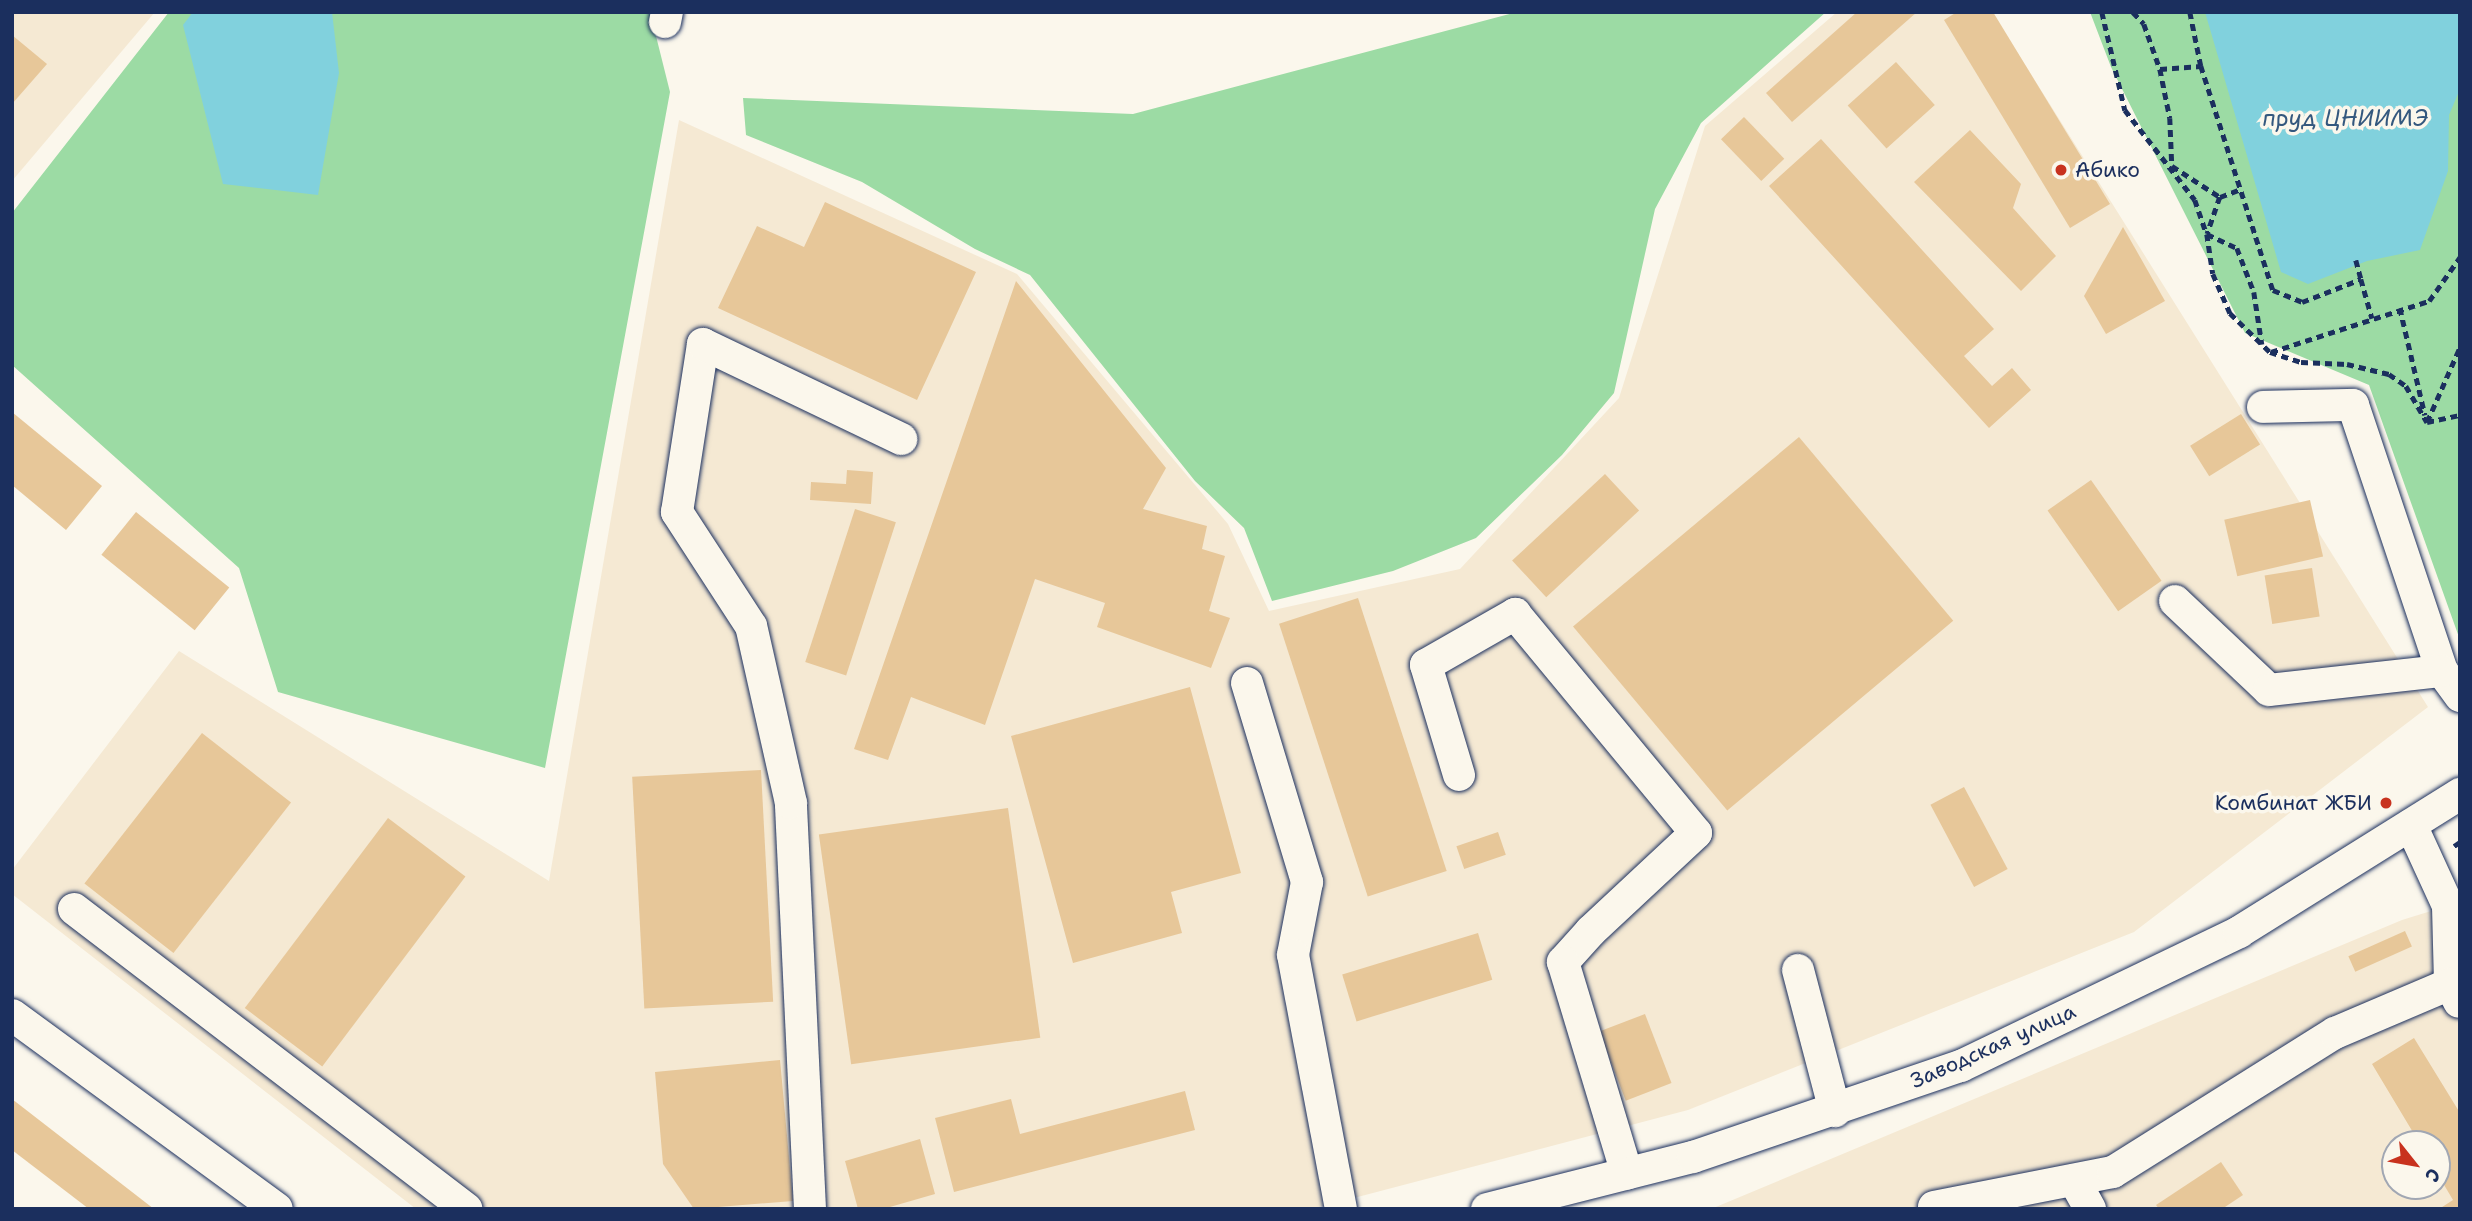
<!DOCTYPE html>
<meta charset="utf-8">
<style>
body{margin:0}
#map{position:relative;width:2472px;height:1221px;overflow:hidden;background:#fbf7ec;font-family:"Shantell Sans",sans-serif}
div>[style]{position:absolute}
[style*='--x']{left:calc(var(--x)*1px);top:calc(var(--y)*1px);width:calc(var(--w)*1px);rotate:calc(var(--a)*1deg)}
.built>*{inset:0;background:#f5e9d3}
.green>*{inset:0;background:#9cdba4}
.water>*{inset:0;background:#81d1dd}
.building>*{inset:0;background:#e7c799;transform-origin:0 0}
.path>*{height:4.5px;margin-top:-2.25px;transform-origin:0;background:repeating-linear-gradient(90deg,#1b2f5e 0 7px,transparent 0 12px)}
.roads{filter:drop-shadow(0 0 2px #1b2f5e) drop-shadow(0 0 2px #1b2f5e)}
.minor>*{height:32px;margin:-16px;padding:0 16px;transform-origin:16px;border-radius:16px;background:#fbf7ec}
.dots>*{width:19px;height:19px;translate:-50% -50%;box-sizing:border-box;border:4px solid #fbf7ec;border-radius:50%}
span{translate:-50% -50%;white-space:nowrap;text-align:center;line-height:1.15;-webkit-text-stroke:7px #fbf7ec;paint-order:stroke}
.poi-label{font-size:21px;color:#1b2f5e}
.left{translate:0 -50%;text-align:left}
.right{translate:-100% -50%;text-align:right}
.street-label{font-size:21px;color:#1b2f5e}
.water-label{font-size:23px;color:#34587e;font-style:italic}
.frame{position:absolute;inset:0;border:14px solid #1b2f5e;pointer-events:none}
.north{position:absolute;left:2381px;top:1130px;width:70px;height:70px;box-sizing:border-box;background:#fbf7ec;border:2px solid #a1a7b3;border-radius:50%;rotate:121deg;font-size:19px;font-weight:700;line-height:28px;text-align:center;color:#1b2f5e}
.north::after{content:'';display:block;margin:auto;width:24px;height:32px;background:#c8321e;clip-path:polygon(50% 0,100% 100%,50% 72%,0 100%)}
</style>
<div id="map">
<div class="built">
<i style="clip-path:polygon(12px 12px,155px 12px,12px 181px)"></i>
<i style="clip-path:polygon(1837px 12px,1992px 12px,2428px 707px,2134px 932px,1688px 1110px,1312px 1209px,416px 1209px,12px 894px,12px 870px,179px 651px,549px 881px,679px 120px,1017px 274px,1228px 524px,1269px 611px,1460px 569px,1619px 398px,1705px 126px)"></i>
<i style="clip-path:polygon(evenodd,2460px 902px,2460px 1209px,1711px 1209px,2402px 920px,2460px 902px,2395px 1144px,2437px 1144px,2437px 1186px,2395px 1186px,2395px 1144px)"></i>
</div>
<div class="green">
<i style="clip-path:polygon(169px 12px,650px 12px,670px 92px,545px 768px,278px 692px,239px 568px,12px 365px,12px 213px)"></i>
<i style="clip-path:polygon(1517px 12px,1826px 12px,1701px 123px,1655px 209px,1614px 393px,1562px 455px,1476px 538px,1393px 571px,1272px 601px,1244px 528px,1195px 481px,1030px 275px,975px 249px,862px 182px,746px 135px,743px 98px,1133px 114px)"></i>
<i style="clip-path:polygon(2090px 12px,2460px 12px,2460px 640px,2369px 385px,2245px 333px,2111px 67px)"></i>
</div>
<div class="water">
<i style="clip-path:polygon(193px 12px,332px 12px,339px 73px,318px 195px,223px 184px,183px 25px)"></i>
<i style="clip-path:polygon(2205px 12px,2460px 12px,2460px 89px,2449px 115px,2448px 171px,2420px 250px,2367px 261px,2308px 284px,2281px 272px)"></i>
</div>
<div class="building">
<i style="clip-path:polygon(1857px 12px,1917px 12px,1792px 122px,1766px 93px)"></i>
<i style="clip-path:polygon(1957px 12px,1993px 12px,2110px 204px,2070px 228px,1944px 20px)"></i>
<i style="clip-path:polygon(12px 35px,47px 64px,12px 104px)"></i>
<i style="left:1896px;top:62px;width:58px;height:65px;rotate:48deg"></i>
<i style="left:1744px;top:117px;width:58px;height:32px;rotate:46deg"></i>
<i style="clip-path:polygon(1970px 130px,2021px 184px,2013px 208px,2056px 256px,2021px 291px,1914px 182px)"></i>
<i style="clip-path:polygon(1821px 139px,1994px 329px,1964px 356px,1992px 386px,2012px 368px,2031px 390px,1989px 428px,1769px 186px)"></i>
<i style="clip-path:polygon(825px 202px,976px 272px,917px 400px,718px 308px,757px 226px,804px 247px)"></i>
<i style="clip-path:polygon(2123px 227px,2165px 301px,2106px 334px,2084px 296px)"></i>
<i style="clip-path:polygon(1016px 281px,1166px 468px,1143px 509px,1207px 526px,1202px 549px,1225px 556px,1209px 611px,1230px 618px,1211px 668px,1097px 627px,1105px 603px,1035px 579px,985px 725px,911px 697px,888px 760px,854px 749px)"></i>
<i style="clip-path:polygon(12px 412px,102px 486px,66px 530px,12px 485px)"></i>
<i style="left:2241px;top:414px;width:36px;height:60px;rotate:58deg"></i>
<i style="left:1799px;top:437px;width:240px;height:295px;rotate:50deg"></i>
<i style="clip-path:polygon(847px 470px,873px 472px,871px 504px,810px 500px,811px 482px,846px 484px)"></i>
<i style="left:1605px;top:474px;width:50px;height:127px;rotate:47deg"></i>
<i style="left:2091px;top:480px;width:123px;height:53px;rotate:55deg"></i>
<i style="left:2310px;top:500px;width:58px;height:88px;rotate:77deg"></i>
<i style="left:855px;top:509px;width:43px;height:161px;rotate:18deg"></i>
<i style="left:136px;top:512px;width:120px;height:55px;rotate:39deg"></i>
<i style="left:2312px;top:568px;width:49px;height:48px;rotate:81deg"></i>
<i style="left:1358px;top:598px;width:287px;height:83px;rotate:72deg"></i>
<i style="clip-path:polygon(1190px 687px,1241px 873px,1171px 892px,1182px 933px,1073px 963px,1011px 736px)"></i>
<i style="left:202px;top:733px;width:113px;height:191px;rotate:38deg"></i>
<i style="left:761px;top:770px;width:232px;height:129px;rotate:87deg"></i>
<i style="left:1964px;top:787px;width:93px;height:38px;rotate:62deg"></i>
<i style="left:1008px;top:808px;width:232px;height:191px;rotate:82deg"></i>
<i style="left:388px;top:818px;width:97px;height:238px;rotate:37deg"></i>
<i style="left:1498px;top:832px;width:24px;height:44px;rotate:71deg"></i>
<i style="left:2405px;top:931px;width:17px;height:62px;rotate:66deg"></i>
<i style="left:1478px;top:933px;width:49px;height:142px;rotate:73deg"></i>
<i style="left:1645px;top:1014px;width:74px;height:49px;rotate:69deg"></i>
<i style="clip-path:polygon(2414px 1038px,2460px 1113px,2460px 1209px,2439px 1209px,2453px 1200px,2437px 1173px,2437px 1144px,2420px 1144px,2372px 1064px)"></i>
<i style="clip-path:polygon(780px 1060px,793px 1201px,694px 1209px,663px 1164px,655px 1072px)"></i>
<i style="clip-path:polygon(1185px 1091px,1195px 1130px,954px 1192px,935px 1118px,1011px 1099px,1020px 1134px)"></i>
<i style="clip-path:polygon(12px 1099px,154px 1209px,89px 1209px,12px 1150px)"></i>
<i style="clip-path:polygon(920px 1139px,935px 1194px,883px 1209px,858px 1209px,845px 1161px)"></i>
<i style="clip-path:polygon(2221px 1162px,2243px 1195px,2222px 1209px,2159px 1209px,2156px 1205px)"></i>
</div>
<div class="path">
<i style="--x:2102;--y:12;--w:101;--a:76.8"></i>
<i style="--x:2125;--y:110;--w:114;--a:52.1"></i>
<i style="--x:2195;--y:200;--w:36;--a:71"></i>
<i style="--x:2207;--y:234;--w:40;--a:81.5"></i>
<i style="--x:2213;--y:274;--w:43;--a:66.4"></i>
<i style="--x:2230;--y:313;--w:56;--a:44.3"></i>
<i style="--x:2270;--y:352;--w:33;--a:18"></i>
<i style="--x:2301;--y:362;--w:46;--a:2.5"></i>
<i style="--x:2347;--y:364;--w:43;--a:13.4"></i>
<i style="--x:2389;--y:374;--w:21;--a:35"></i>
<i style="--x:2406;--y:386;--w:42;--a:59.7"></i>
<i style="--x:2427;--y:422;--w:34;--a:-12"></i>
<i style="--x:2133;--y:12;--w:16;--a:47"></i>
<i style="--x:2144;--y:24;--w:48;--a:70.4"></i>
<i style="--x:2160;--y:69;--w:50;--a:78.5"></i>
<i style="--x:2170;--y:118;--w:48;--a:87.6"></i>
<i style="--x:2172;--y:166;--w:57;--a:32.9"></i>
<i style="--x:2220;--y:197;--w:39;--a:109"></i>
<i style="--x:2207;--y:234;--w:33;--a:25"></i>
<i style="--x:2237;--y:248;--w:47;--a:68.9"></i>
<i style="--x:2254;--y:292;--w:53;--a:81.3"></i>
<i style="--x:2190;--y:12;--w:55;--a:78.5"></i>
<i style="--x:2201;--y:66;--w:235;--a:72.2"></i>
<i style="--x:2273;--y:290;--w:31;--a:22"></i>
<i style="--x:2302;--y:302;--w:63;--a:-21.3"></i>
<i style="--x:2361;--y:279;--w:41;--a:74.2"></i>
<i style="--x:2160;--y:69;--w:41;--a:-4.2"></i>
<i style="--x:2220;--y:197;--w:22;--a:-21"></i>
<i style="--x:2356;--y:260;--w:20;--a:75"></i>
<i style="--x:2400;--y:308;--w:110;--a:76.8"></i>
<i style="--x:2271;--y:352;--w:166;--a:-17.9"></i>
<i style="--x:2429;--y:301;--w:54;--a:-54.8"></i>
<i style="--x:2427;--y:422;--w:82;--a:-66.3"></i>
<i style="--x:2454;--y:846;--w:7;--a:-34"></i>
</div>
<div class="roads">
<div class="minor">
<i style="--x:665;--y:22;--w:10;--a:-79"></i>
<i style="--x:2263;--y:407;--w:90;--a:-1.3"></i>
<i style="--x:2353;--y:405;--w:280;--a:71.5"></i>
<i style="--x:2442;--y:671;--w:31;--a:54"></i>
<i style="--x:2175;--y:601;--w:129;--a:43.4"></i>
<i style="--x:2269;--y:690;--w:174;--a:-6.3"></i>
<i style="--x:1247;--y:683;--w:208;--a:73.2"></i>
<i style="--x:1307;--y:882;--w:74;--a:100.9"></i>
<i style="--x:1293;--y:955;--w:258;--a:79.3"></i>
<i style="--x:1459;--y:775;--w:115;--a:-106.7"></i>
<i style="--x:1426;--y:665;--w:103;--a:-29.8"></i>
<i style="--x:1515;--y:614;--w:284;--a:50.4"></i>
<i style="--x:1696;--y:833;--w:144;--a:137"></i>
<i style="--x:1591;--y:931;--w:42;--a:132.1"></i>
<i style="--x:1563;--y:962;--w:221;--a:73.2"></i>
<i style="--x:2411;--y:825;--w:89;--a:65.4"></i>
<i style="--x:2448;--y:906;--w:78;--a:88.5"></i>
<i style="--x:2450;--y:984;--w:20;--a:63"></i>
<i style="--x:74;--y:909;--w:494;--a:37.4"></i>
<i style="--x:1798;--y:970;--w:146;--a:75.3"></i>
<i style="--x:12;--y:1015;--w:328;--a:36.2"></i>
<i style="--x:2074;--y:1180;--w:33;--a:61"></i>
<i style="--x:1934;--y:1207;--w:182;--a:-11.1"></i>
<i style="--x:2113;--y:1172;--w:262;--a:-32.1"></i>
<i style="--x:2335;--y:1033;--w:125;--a:-23.1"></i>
<i style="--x:810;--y:1209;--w:406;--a:-92.7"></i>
<i style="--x:791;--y:803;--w:181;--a:-102.7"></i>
<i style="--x:751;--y:626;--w:136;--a:-123"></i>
<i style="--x:677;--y:512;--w:170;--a:-81.2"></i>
<i style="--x:703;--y:344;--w:220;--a:25.6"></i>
<i style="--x:1487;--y:1209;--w:212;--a:-14.2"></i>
<i style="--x:1693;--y:1157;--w:283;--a:-18.8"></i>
<i style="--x:1961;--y:1066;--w:309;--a:-25.7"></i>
<i style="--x:2239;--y:932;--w:261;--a:-32"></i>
</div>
</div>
<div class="dots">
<i style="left:2061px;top:170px;background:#c8321e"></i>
<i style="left:2386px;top:803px;background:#c8321e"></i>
</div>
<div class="poi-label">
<span class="left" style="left:2075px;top:170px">Абико</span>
<span class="right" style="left:2372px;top:803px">Комбинат ЖБИ</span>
</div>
<div class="street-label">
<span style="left:1993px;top:1046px;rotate:-24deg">Заводская улица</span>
</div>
<div class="water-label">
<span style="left:2345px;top:118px">пруд ЦНИИМЭ</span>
</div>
<div class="frame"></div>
<div class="north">С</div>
</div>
